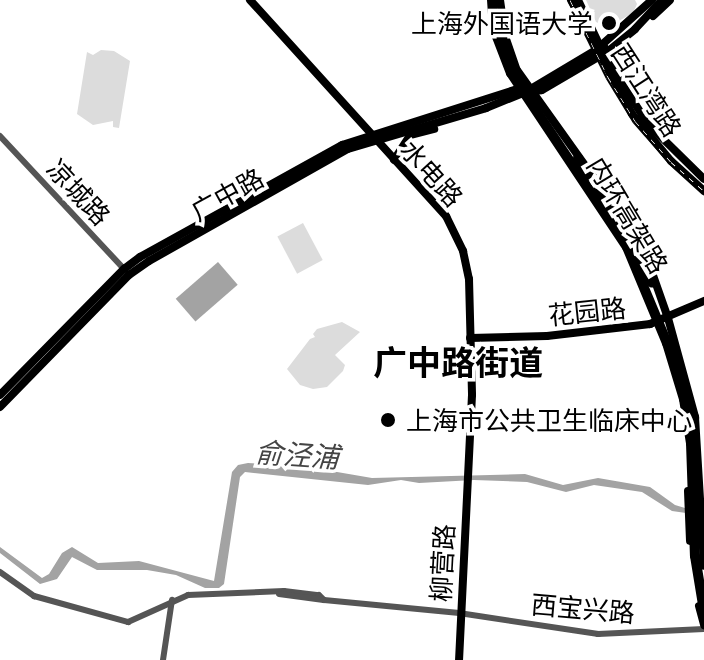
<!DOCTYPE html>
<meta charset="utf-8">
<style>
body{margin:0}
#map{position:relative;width:704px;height:660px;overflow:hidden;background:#fff;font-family:"Exo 2","Noto Sans SC",sans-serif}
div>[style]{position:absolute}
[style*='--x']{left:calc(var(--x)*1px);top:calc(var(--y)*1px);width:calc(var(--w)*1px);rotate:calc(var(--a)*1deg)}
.green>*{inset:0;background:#dcdcdc;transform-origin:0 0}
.water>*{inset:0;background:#a3a3a3;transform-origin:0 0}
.minor>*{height:6px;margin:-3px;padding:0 3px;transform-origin:3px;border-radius:3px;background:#555}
.major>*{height:8px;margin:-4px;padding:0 4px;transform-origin:4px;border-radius:4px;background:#000}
.highway>*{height:10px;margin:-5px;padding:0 5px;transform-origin:5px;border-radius:5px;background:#000}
.rail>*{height:5px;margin-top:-2.5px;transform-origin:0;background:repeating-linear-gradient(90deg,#fff 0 6px,#000 0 12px);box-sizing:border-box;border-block:2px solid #000}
.dots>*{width:22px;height:22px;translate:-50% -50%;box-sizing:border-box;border:4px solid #fff;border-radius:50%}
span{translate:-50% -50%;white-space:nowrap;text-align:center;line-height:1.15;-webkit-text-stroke:7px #fff;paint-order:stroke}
.poi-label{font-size:26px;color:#000}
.right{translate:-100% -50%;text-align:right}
.left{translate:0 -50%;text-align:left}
.street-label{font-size:26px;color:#000}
.water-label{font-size:28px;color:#444;font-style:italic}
.district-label{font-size:34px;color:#000;font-weight:700}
</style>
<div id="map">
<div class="green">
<i style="clip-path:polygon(586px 0,635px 0,637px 4px,633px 13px,608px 27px,596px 22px)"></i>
<i style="clip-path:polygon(101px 50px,114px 51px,130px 61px,119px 128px,113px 127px,113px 121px,93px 125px,77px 114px,87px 52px,93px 55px)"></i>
<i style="left:303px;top:223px;width:42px;height:29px;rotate:62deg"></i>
<i style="clip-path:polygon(342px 322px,360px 332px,335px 355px,345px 365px,343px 371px,327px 387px,313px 389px,300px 385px,287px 369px,310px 339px,315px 337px,313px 334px,317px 329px)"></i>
</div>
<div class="water">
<i style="left:218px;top:262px;width:30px;height:56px;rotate:49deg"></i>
<i style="clip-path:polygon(248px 463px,308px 467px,372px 478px,525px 474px,563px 485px,598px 478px,650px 487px,675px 505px,685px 508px,686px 513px,672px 511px,642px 492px,594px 485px,566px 492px,527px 482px,474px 480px,419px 483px,401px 480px,368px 485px,245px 472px,240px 477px,224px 584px,219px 588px,205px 588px,176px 575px,147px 570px,97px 570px,72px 557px,57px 579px,40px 584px,0 553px,0 547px,42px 578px,49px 574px,62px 553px,72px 547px,98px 563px,139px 561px,214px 581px,232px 472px,238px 465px)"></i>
</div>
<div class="minor">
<i style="--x:0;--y:136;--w:182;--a:47"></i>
<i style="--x:0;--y:572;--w:42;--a:35.2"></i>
<i style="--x:34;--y:596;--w:98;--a:15.5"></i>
<i style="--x:128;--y:622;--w:66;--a:-24.2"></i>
<i style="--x:188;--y:595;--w:96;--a:-2.4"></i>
<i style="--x:284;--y:591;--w:35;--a:7"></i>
<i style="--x:319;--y:595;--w:7;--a:45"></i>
<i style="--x:324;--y:600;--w:136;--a:5.5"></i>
<i style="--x:459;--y:613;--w:141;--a:8.6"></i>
<i style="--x:598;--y:634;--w:106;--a:-2.7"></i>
<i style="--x:279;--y:594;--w:45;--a:7.6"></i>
<i style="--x:163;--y:660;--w:61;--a:-81.5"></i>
</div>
<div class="major">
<i style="--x:250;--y:0;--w:292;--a:47.8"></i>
<i style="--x:446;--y:216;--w:39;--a:64"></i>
<i style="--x:463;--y:251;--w:29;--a:78"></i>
<i style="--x:469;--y:279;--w:116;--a:88.5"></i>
<i style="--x:472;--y:395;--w:265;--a:92.8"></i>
<i style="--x:500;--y:0;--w:36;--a:82"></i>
<i style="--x:505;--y:36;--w:36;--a:71"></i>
<i style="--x:517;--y:70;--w:150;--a:54.5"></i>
<i style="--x:571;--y:0;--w:129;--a:61.8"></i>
<i style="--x:632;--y:114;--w:61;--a:50.3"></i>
<i style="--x:671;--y:161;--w:45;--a:42.3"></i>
<i style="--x:578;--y:0;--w:47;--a:64.5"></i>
<i style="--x:653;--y:16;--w:23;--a:-43"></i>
<i style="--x:605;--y:48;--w:38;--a:65"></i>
<i style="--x:621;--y:82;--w:50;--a:57.3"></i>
<i style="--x:648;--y:124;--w:78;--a:44.5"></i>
<i style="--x:394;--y:160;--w:30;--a:-57"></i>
<i style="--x:410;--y:135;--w:25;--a:-14"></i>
<i style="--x:636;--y:240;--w:24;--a:60"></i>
<i style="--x:648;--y:261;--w:60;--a:70.7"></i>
<i style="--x:668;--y:318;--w:103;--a:74.7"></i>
<i style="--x:695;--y:417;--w:149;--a:86.5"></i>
<i style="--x:470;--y:338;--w:77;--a:-1.5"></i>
<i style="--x:547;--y:336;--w:104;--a:-6.6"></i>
<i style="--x:650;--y:324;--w:59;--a:-23.1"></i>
<i style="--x:0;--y:395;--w:177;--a:-45.5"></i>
<i style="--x:124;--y:269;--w:20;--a:-37"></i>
<i style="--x:140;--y:257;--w:231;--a:-29"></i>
<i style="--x:342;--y:145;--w:184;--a:-17.7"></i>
<i style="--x:517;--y:89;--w:12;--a:5"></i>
<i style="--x:529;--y:90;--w:78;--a:-30.8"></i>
<i style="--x:596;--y:50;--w:75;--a:-41.8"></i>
<i style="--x:0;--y:407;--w:185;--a:-45.7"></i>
<i style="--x:129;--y:275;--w:24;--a:-35"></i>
<i style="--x:149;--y:261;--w:228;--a:-29.4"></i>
<i style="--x:348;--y:149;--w:144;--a:-16.5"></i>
<i style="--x:486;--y:108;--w:38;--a:-22"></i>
<i style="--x:521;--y:94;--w:21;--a:-11"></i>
<i style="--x:542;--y:90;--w:75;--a:-30.3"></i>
<i style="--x:607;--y:52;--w:36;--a:-39"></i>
<i style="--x:635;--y:29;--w:40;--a:-47"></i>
<i style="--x:688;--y:491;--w:50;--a:87.7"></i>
<i style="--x:699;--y:606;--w:20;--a:75"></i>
</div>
<div class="highway">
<i style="--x:492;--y:0;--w:29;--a:86"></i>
<i style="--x:494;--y:29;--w:47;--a:68.9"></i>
<i style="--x:511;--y:73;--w:209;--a:56.3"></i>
<i style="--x:627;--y:247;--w:104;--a:67.4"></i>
<i style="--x:667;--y:343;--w:59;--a:73.1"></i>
<i style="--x:684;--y:399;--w:45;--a:81"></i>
<i style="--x:691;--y:443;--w:113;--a:88"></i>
<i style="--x:695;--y:556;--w:56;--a:80.7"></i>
<i style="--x:578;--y:158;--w:21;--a:62"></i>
<i style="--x:598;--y:190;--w:52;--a:55.1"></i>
<i style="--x:628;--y:233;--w:55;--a:64.4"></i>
</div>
<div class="rail">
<i style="--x:570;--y:0;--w:86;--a:63.7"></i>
<i style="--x:608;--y:77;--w:52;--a:58.5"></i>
<i style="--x:635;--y:121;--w:55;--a:48.7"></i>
<i style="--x:671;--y:162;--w:44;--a:41.3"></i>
</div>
<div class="dots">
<i style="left:609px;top:23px;background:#000"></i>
<i style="left:388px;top:420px;background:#000"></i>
</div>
<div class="poi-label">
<span class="right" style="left:593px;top:23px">上海外国语大学</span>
<span class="left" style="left:406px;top:420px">上海市公共卫生临床中心</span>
</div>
<div class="street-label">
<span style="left:647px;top:90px;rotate:57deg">西江湾路</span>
<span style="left:432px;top:173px;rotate:48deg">水电路</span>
<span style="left:79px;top:192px;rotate:47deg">凉城路</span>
<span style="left:227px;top:194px;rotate:-29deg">广中路</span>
<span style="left:628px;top:215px;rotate:59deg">内环高架路</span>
<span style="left:587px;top:311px;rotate:-6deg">花园路</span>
<span style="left:442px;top:563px;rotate:-87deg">柳营路</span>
<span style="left:583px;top:608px;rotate:5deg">西宝兴路</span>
</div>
<div class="water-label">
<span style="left:297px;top:454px;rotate:4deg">俞泾浦</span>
</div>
<div class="district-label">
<span style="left:458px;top:362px">广中路街道</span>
</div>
</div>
